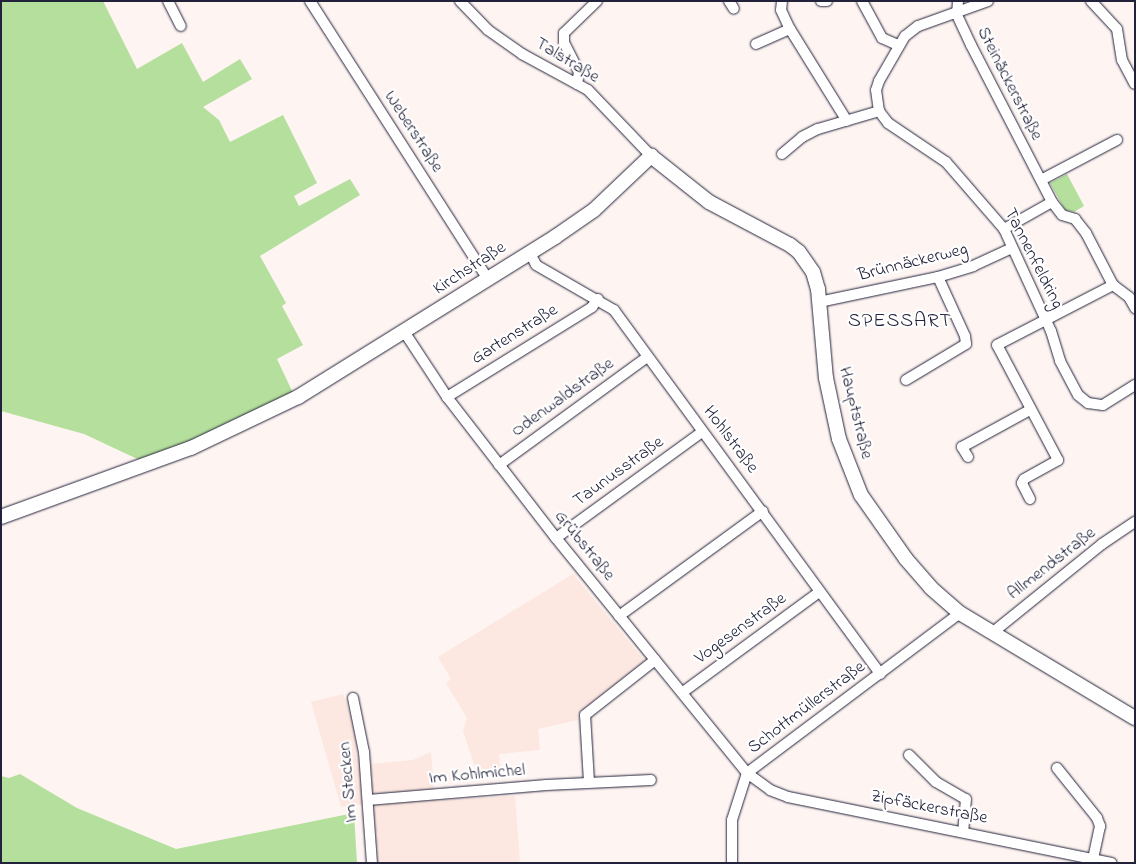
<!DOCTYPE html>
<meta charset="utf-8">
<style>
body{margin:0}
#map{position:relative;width:1136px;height:864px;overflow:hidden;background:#fef4f1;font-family:"Indie Flower",sans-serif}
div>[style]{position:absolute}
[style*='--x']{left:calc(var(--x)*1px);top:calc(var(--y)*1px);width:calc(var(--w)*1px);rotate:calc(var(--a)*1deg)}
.built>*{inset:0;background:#fce7e1}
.green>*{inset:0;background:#b5df9c}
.roads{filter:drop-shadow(0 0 1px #22223b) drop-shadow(0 0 1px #22223b)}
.street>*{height:10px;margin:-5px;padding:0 5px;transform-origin:5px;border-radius:5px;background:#fff}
.secondary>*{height:14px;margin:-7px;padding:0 7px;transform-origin:7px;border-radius:7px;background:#fff}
span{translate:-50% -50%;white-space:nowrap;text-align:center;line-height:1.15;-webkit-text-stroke:4.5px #fff;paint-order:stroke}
.street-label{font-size:18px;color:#22223b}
.quarter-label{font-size:20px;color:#22223b;letter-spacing:1px}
.frame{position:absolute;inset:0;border:2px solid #22223b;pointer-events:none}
</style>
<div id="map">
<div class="built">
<i style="clip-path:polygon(573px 574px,644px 660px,643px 664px,579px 714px,578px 720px,538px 729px,540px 750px,499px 754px,501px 776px,479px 779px,463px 731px,467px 718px,446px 683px,451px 679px,438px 657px)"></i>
<i style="clip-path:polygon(343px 694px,354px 724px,359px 765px,413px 760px,431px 752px,435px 800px,515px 796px,520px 863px,378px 863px,373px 803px,341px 807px,311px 702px)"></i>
</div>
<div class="green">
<i style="clip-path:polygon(1px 1px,103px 1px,137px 69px,182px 43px,203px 82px,240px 59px,252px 79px,203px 107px,219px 120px,230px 142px,283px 115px,317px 183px,294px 196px,299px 206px,350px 179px,360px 195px,260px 256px,286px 303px,282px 306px,303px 345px,277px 359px,293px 393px,146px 463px,84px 434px,1px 411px)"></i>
<i style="clip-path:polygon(1067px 174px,1084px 206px,1074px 212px,1065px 210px,1050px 183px)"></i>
<i style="clip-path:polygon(20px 774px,77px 808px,176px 849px,354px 813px,357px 863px,1px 863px,1px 776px,9px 778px)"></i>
</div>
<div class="roads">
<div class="street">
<i style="--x:168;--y:1;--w:28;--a:63"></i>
<i style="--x:310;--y:1;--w:330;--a:57.4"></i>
<i style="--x:460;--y:1;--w:40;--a:46"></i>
<i style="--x:488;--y:30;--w:42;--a:35.2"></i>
<i style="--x:522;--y:54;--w:75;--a:28.6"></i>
<i style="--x:588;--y:90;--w:91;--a:46.3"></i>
<i style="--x:729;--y:1;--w:9;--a:58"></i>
<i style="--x:782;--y:1;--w:9;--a:96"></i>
<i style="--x:781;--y:10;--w:21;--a:65"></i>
<i style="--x:790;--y:29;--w:108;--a:58.2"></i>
<i style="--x:821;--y:1;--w:6;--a:0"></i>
<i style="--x:862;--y:1;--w:42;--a:61.6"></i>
<i style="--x:882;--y:38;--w:17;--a:24"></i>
<i style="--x:958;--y:1;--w:14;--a:94"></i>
<i style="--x:957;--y:15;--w:33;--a:65"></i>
<i style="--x:971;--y:45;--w:177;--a:62.7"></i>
<i style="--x:1052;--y:202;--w:16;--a:52"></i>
<i style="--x:1062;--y:215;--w:14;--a:17"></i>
<i style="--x:1075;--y:219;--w:18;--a:52"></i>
<i style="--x:1086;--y:233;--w:59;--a:62.6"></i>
<i style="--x:1113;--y:285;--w:20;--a:37"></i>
<i style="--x:1129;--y:297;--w:13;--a:61"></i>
<i style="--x:988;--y:1;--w:74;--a:160.3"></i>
<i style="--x:918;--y:26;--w:16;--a:142"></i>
<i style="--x:905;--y:36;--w:52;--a:120"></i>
<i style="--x:879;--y:81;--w:9;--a:108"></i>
<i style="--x:876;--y:90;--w:21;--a:82"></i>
<i style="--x:879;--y:111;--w:15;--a:53"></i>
<i style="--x:888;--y:123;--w:70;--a:33.9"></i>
<i style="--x:946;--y:162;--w:89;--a:49.1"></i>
<i style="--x:1004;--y:229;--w:112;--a:65.3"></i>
<i style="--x:1051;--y:331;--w:31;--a:73"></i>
<i style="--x:1060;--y:361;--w:38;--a:62"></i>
<i style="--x:1078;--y:395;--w:13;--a:39"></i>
<i style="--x:1088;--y:403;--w:15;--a:8"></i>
<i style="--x:1103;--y:405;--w:38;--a:-32"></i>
<i style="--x:1091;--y:1;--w:38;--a:47"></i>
<i style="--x:1117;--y:29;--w:31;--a:81"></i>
<i style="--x:1122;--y:60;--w:27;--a:62"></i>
<i style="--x:756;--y:44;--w:37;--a:-24"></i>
<i style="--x:577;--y:84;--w:12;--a:-81"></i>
<i style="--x:579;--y:72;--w:33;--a:-117"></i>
<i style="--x:564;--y:43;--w:10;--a:-90"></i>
<i style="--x:564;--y:33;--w:46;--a:-44.1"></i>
<i style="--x:782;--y:154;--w:26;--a:-40"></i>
<i style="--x:802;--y:137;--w:18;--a:-27"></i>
<i style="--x:818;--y:129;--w:64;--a:-16.4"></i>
<i style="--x:1041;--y:180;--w:86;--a:-27.8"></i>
<i style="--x:1004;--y:229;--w:55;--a:-29.4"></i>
<i style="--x:530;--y:253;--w:13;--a:63"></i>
<i style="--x:536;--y:265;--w:90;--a:30"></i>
<i style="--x:614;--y:310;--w:451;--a:53.8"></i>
<i style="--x:819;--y:302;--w:122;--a:-11.9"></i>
<i style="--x:938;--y:277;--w:37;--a:-17"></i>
<i style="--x:973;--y:266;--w:43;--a:-24.8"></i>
<i style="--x:405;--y:333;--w:77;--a:56.7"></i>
<i style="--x:447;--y:397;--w:178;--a:52.3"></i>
<i style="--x:556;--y:538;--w:303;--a:50.9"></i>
<i style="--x:747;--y:773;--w:29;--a:36"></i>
<i style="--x:770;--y:790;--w:19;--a:21"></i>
<i style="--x:788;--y:797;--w:330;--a:11.5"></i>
<i style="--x:906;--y:380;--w:70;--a:-31"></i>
<i style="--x:966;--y:344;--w:8;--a:-97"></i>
<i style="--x:965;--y:336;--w:65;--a:-114.6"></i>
<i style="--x:447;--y:397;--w:171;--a:-31.8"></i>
<i style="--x:592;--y:307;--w:10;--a:-53"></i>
<i style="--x:968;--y:457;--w:12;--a:-121"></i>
<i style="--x:962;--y:447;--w:77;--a:-28.6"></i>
<i style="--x:499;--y:465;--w:183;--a:-36.1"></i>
<i style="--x:1030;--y:499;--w:18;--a:-117"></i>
<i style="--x:1022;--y:483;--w:4;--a:-63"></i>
<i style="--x:1024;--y:479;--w:39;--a:-29"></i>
<i style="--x:1058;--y:460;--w:130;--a:-117.9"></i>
<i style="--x:997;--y:345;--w:131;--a:-27.3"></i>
<i style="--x:556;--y:538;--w:180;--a:-36"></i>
<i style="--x:619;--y:616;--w:178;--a:-36.1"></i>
<i style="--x:992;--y:633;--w:141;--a:-39"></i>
<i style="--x:1102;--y:544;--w:40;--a:-34"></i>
<i style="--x:683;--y:692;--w:169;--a:-36.3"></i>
<i style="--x:353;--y:698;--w:55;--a:78.5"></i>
<i style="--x:364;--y:752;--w:111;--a:85.9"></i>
<i style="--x:909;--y:755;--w:38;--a:45"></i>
<i style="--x:936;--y:782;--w:34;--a:30"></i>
<i style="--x:966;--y:799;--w:32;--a:95"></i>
<i style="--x:1057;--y:768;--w:64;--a:51.3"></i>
<i style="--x:1097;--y:818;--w:9;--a:69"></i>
<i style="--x:1100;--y:826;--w:34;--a:102"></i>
<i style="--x:589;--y:782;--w:67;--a:-93.4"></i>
<i style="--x:585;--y:715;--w:89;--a:-38.2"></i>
<i style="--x:368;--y:800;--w:179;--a:-4.8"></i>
<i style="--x:546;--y:785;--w:105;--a:-2.7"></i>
<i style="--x:732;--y:863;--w:43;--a:-90"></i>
<i style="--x:732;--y:820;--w:49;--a:-72.3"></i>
<i style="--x:747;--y:773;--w:266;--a:-36.9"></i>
</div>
<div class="secondary">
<i style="--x:1;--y:517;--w:202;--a:-20"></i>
<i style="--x:191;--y:448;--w:119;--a:-25.5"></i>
<i style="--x:298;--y:397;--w:303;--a:-31.9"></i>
<i style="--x:555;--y:237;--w:47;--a:-34.7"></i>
<i style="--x:594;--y:210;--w:79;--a:-43.5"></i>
<i style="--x:651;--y:156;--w:74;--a:38.4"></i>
<i style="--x:709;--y:202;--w:92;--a:28"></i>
<i style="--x:790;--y:245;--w:11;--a:38"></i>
<i style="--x:799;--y:252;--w:24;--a:55"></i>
<i style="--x:813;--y:272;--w:18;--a:74"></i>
<i style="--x:818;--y:289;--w:89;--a:84.9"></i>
<i style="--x:826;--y:378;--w:62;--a:78"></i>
<i style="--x:839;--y:439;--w:60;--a:68.6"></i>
<i style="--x:861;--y:495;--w:78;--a:54.9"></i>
<i style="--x:906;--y:559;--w:38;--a:49"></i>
<i style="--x:931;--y:588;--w:38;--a:41"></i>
<i style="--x:960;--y:613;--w:204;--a:31"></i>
</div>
</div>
<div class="street-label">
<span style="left:567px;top:61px;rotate:31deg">Talstraße</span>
<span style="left:1009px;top:84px;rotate:63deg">Steinäckerstraße</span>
<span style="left:413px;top:132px;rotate:57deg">Weberstraße</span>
<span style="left:1033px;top:259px;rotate:63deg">Tannenfeldring</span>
<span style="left:913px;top:263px;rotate:-14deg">Brünnäckerweg</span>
<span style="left:470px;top:269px;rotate:-33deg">Kirchstraße</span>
<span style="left:515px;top:335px;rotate:-32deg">Gartenstraße</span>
<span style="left:563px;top:398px;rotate:-36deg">Odenwaldstraße</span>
<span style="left:855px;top:413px;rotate:76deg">Hauptstraße</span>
<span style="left:730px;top:440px;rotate:53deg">Hohlstraße</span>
<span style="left:619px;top:472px;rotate:-36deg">Taunusstraße</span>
<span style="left:584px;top:546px;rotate:51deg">Grübstraße</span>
<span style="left:1052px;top:564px;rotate:-38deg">Allmendstraße</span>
<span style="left:741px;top:629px;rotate:-36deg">Vogesenstraße</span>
<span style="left:807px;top:708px;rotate:-37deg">Schottmüllerstraße</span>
<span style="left:477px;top:775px;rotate:-5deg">Im Kohlmichel</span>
<span style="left:349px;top:782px;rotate:-95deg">Im Stecken</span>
<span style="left:929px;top:808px;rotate:11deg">Zipfäckerstraße</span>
</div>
<div class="quarter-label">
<span style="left:900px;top:321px">SPESSART</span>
</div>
<div class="frame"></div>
</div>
